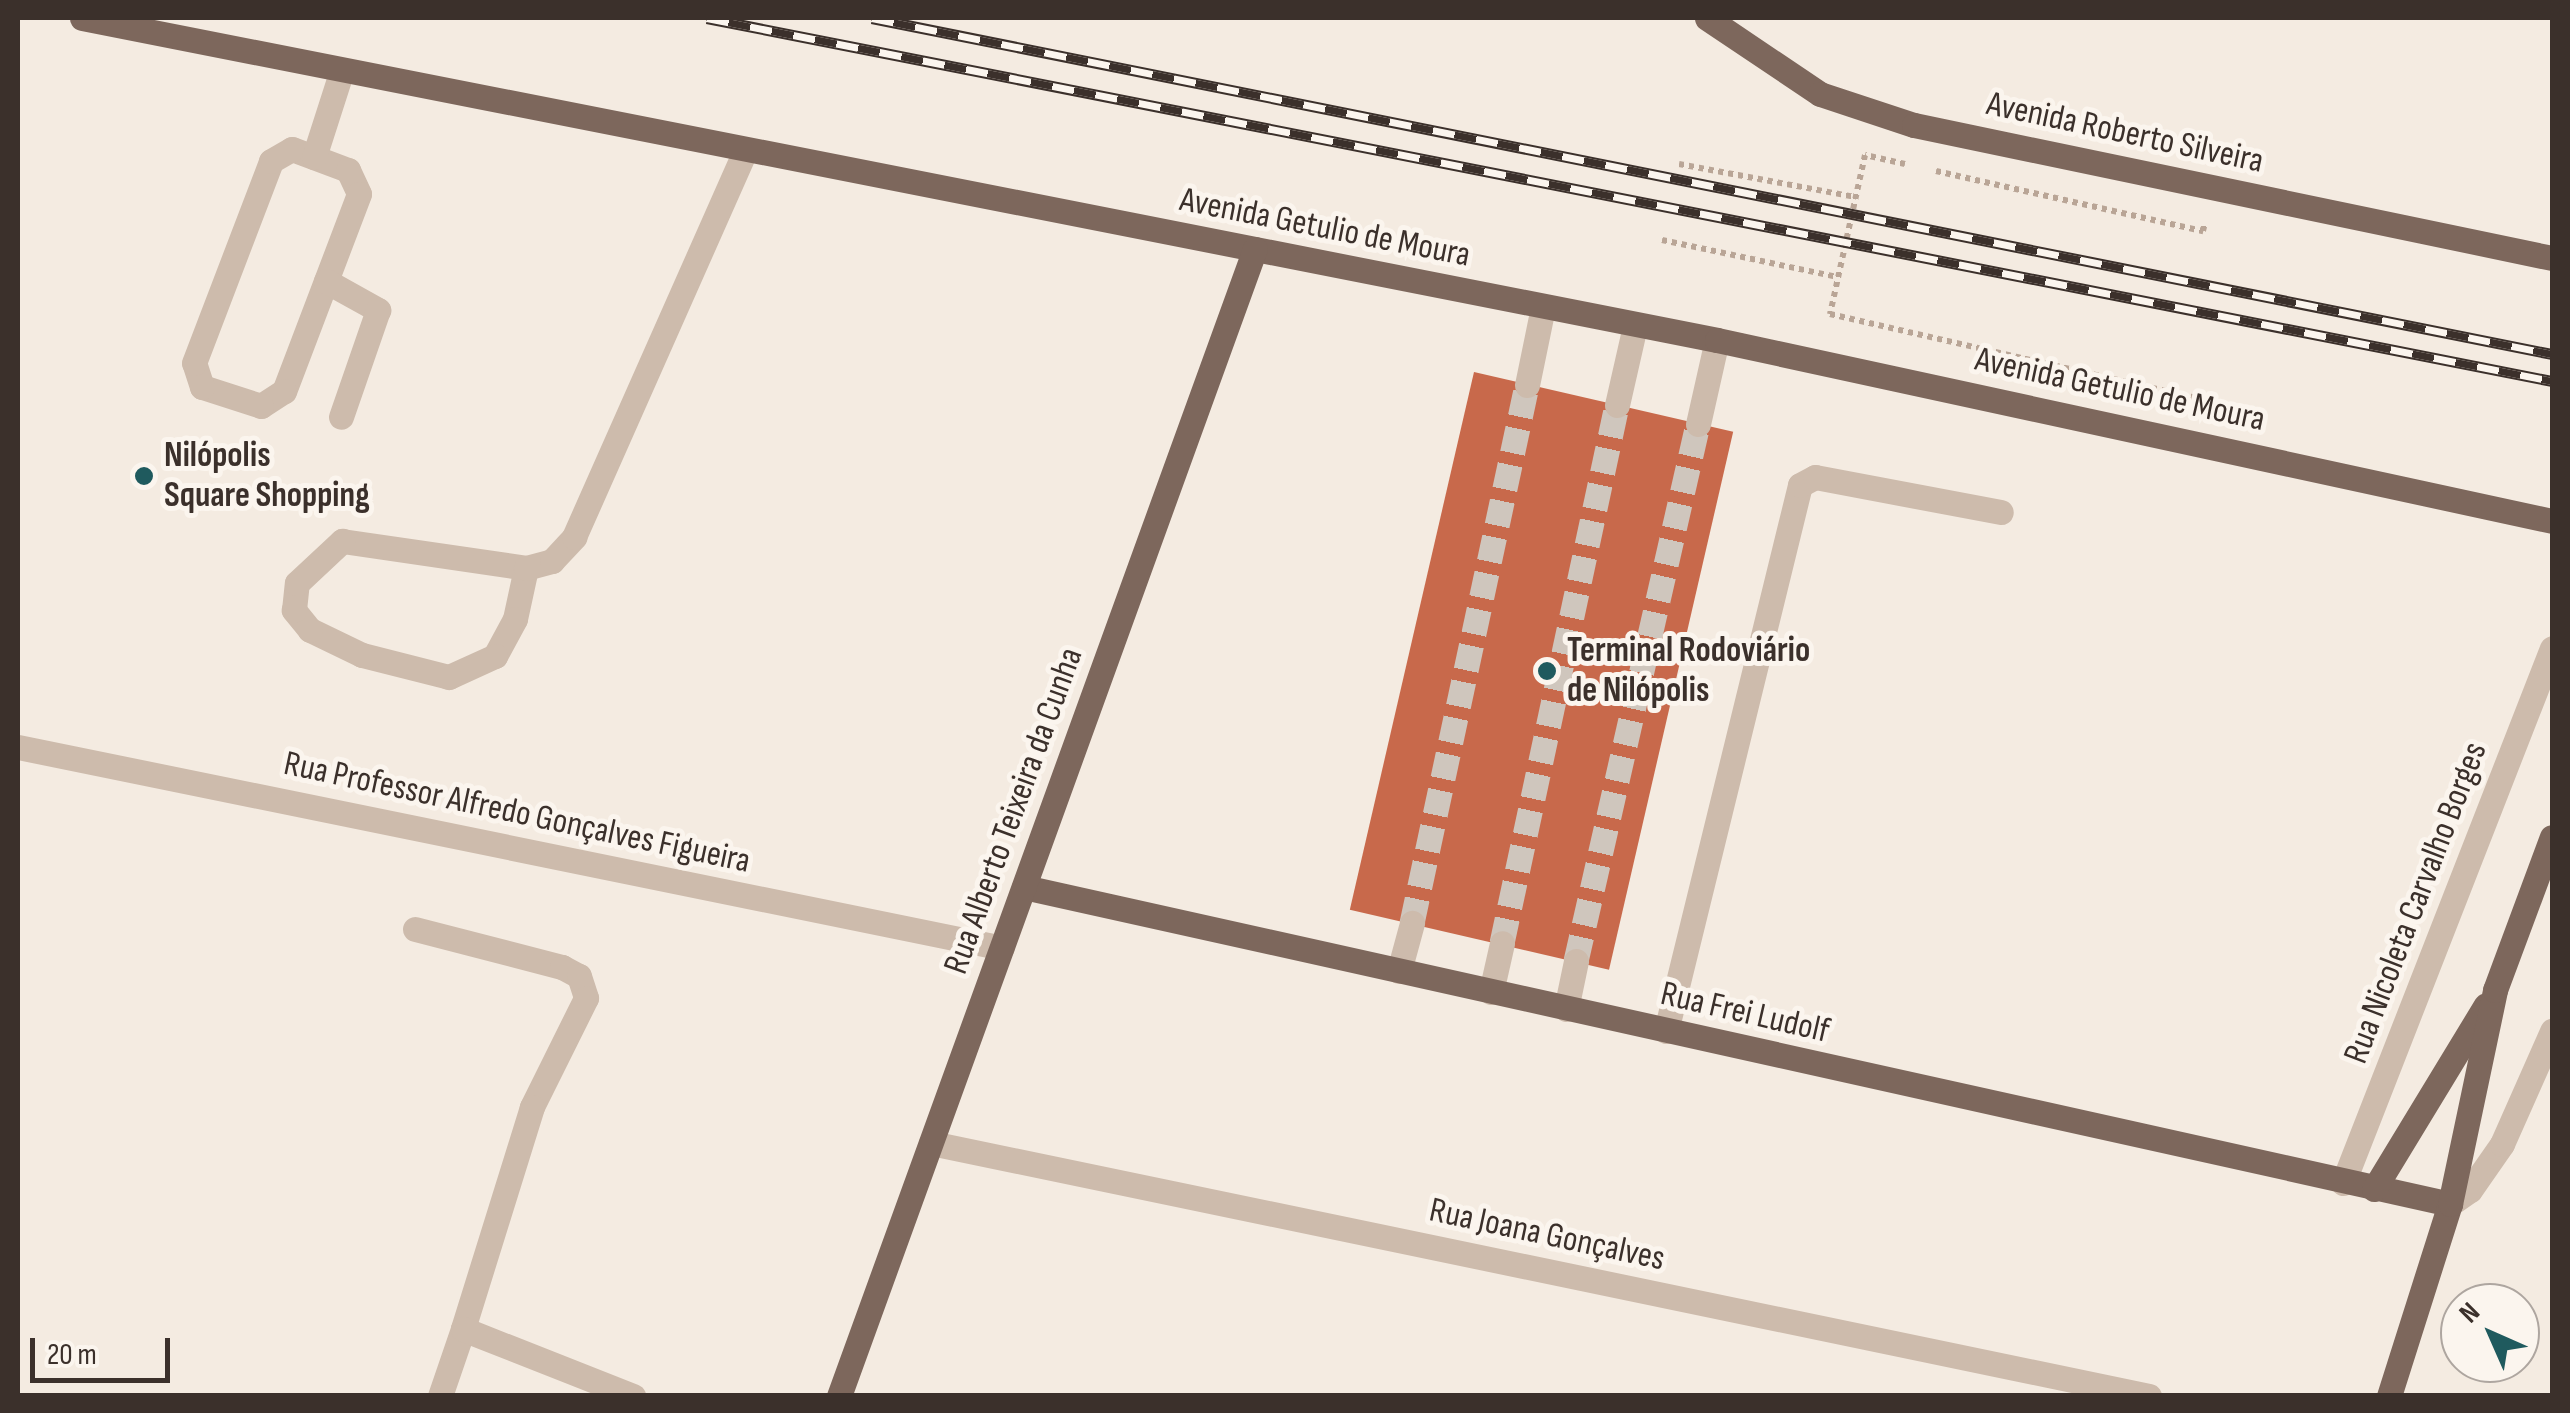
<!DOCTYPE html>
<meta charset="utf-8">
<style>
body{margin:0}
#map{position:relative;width:2570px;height:1413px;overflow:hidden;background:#f4ebe1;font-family:"Sofia Sans Condensed",sans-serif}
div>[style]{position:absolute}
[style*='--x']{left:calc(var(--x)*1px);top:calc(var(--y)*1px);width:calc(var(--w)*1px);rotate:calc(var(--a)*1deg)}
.building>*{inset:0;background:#c8694b;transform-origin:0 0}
.minor-tunnel>*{height:25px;margin-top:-12.5px;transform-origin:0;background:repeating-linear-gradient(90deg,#cfc6bd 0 25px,transparent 0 37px)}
.path>*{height:6px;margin-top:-3px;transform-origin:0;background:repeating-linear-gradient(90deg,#b9a596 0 5px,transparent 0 10px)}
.minor>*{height:25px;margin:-12.5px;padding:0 12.5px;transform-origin:12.5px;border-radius:12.5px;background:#cdbbac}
.major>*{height:25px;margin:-12.5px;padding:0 12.5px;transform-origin:12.5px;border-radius:12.5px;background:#7d675c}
.rail>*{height:11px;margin-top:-5.5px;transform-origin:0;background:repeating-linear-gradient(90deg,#fbf5ee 0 22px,#3b302b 0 44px);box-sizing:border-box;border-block:2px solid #3b302b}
.dots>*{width:28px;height:28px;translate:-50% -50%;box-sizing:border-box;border:5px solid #fbf5ee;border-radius:50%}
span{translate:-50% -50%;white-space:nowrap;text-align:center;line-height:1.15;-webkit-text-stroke:10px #fbf5ee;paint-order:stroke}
.street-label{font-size:35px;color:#3b302b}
.poi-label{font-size:35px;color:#3b302b;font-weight:700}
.left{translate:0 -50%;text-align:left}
.frame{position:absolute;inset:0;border:20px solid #3b302b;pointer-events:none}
.north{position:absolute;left:2440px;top:1283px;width:100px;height:100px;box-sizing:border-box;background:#fbf5ee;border:2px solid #aea6a0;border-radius:50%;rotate:315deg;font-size:28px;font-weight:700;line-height:40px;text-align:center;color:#3b302b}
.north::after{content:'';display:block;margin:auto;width:35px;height:45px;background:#1f5a5e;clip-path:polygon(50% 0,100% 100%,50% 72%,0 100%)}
.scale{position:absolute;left:30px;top:1338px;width:140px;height:45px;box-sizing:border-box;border:5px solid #3b302b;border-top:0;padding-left:12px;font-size:30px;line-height:35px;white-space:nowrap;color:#3b302b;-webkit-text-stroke:8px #fbf5ee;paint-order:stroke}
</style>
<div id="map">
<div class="building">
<i style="left:1474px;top:372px;width:266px;height:552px;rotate:13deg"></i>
</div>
<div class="minor-tunnel">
<i style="--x:1412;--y:923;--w:550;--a:-77.93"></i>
<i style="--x:1502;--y:943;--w:550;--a:-77.93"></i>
<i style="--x:1576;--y:961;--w:551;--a:-77.2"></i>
</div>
<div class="path">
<i style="--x:1679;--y:164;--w:180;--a:10.6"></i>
<i style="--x:1905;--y:164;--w:41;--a:-167.3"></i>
<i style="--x:1865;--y:155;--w:163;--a:102.4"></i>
<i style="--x:1830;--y:314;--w:398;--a:12.9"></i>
<i style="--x:2218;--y:403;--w:11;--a:95"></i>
<i style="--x:1936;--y:171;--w:274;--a:12.7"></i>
<i style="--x:2203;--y:231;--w:9;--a:-77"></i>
<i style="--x:1662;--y:240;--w:180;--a:11.9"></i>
</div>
<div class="minor">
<i style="--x:292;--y:149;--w:60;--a:20.6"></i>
<i style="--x:348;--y:170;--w:26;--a:65"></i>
<i style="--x:359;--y:194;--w:211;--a:110.8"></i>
<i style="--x:284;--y:391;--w:27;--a:147"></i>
<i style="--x:261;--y:406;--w:62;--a:-162.1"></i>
<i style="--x:202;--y:387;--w:25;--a:-108"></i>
<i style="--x:194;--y:363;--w:216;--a:-69.1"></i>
<i style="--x:271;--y:161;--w:24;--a:-30"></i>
<i style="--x:314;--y:157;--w:88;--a:-72.2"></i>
<i style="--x:326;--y:281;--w:60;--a:29.1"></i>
<i style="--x:378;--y:310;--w:113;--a:109.1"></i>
<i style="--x:1527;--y:385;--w:80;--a:-78.4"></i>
<i style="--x:1617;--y:405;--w:81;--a:-77.2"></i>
<i style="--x:1698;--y:424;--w:86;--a:-77.3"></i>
<i style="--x:342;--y:541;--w:186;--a:8.3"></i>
<i style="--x:526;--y:568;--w:52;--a:102.2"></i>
<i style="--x:515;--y:619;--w:42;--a:118.4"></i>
<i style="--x:495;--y:656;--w:51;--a:155.5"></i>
<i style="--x:449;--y:677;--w:90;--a:-165.8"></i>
<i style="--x:362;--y:655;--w:58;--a:-154.3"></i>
<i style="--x:310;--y:630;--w:26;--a:-129"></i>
<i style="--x:294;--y:610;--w:27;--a:-84"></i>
<i style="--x:297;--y:583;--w:62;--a:-43"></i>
<i style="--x:526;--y:568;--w:27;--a:-15"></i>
<i style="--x:552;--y:561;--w:33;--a:-47"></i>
<i style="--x:574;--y:537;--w:422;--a:-66.1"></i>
<i style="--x:18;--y:747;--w:1004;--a:11.54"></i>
<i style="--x:415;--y:929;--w:152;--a:14.5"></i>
<i style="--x:562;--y:967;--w:19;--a:28"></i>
<i style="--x:579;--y:976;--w:23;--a:72"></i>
<i style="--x:586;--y:998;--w:122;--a:116.4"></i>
<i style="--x:532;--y:1107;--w:232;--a:107.3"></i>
<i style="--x:1399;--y:971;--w:50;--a:-74.8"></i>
<i style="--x:1491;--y:992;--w:50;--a:-77.3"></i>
<i style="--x:1566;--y:1009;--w:49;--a:-78.2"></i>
<i style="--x:1666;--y:1031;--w:562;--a:-76.21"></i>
<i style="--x:1800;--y:485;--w:17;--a:-28"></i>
<i style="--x:1815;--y:477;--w:189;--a:10.7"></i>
<i style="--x:931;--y:1143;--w:1244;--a:11.73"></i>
<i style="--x:2343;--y:1183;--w:574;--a:-68.66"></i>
<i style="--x:2450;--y:1204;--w:24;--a:-35"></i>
<i style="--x:2470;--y:1190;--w:56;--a:-55.2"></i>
<i style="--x:2502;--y:1144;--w:124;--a:-66.1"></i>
<i style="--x:440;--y:1396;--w:71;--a:-71.1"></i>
<i style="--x:463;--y:1329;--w:183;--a:21.5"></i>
</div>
<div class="major">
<i style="--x:82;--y:18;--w:1666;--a:11.14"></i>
<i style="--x:1717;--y:340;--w:854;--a:12.23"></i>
<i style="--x:1707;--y:18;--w:136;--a:33.9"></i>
<i style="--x:1820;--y:94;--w:99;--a:18.3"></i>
<i style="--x:1914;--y:125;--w:652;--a:11.78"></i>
<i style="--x:1024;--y:887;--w:1461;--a:12.53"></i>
<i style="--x:2374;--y:1189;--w:215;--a:-58.7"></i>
<i style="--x:839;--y:1396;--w:1220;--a:-70.07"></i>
<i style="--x:2389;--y:1396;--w:201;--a:-72.4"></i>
<i style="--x:2450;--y:1204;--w:219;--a:-78.1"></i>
<i style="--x:2495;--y:990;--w:163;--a:-69.6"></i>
</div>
<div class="rail">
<i style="--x:707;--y:18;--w:1880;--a:11.13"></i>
<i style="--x:872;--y:18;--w:1713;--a:11.31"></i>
</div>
<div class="dots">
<i style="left:144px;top:476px;background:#1f5a5e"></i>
<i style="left:1547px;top:671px;background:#1f5a5e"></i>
</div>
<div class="street-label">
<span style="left:2125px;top:133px;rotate:12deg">Avenida Roberto Silveira</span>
<span style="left:1325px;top:228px;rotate:11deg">Avenida Getulio de Moura</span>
<span style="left:2120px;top:390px;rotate:12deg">Avenida Getulio de Moura</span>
<span style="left:1014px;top:811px;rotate:-70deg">Rua Alberto Teixeira da Cunha</span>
<span style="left:517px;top:813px;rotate:12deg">Rua Professor Alfredo Gonçalves Figueira</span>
<span style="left:2416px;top:903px;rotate:-69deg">Rua Nicoleta Carvalho Borges</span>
<span style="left:1745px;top:1013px;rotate:13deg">Rua Frei Ludolf</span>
<span style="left:1547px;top:1235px;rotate:12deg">Rua Joana Gonçalves</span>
</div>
<div class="poi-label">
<span class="left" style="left:164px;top:476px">Nilópolis<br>Square Shopping</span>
<span class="left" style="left:1567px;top:671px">Terminal Rodoviário<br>de Nilópolis</span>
</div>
<div class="frame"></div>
<div class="north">N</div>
<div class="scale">20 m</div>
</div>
